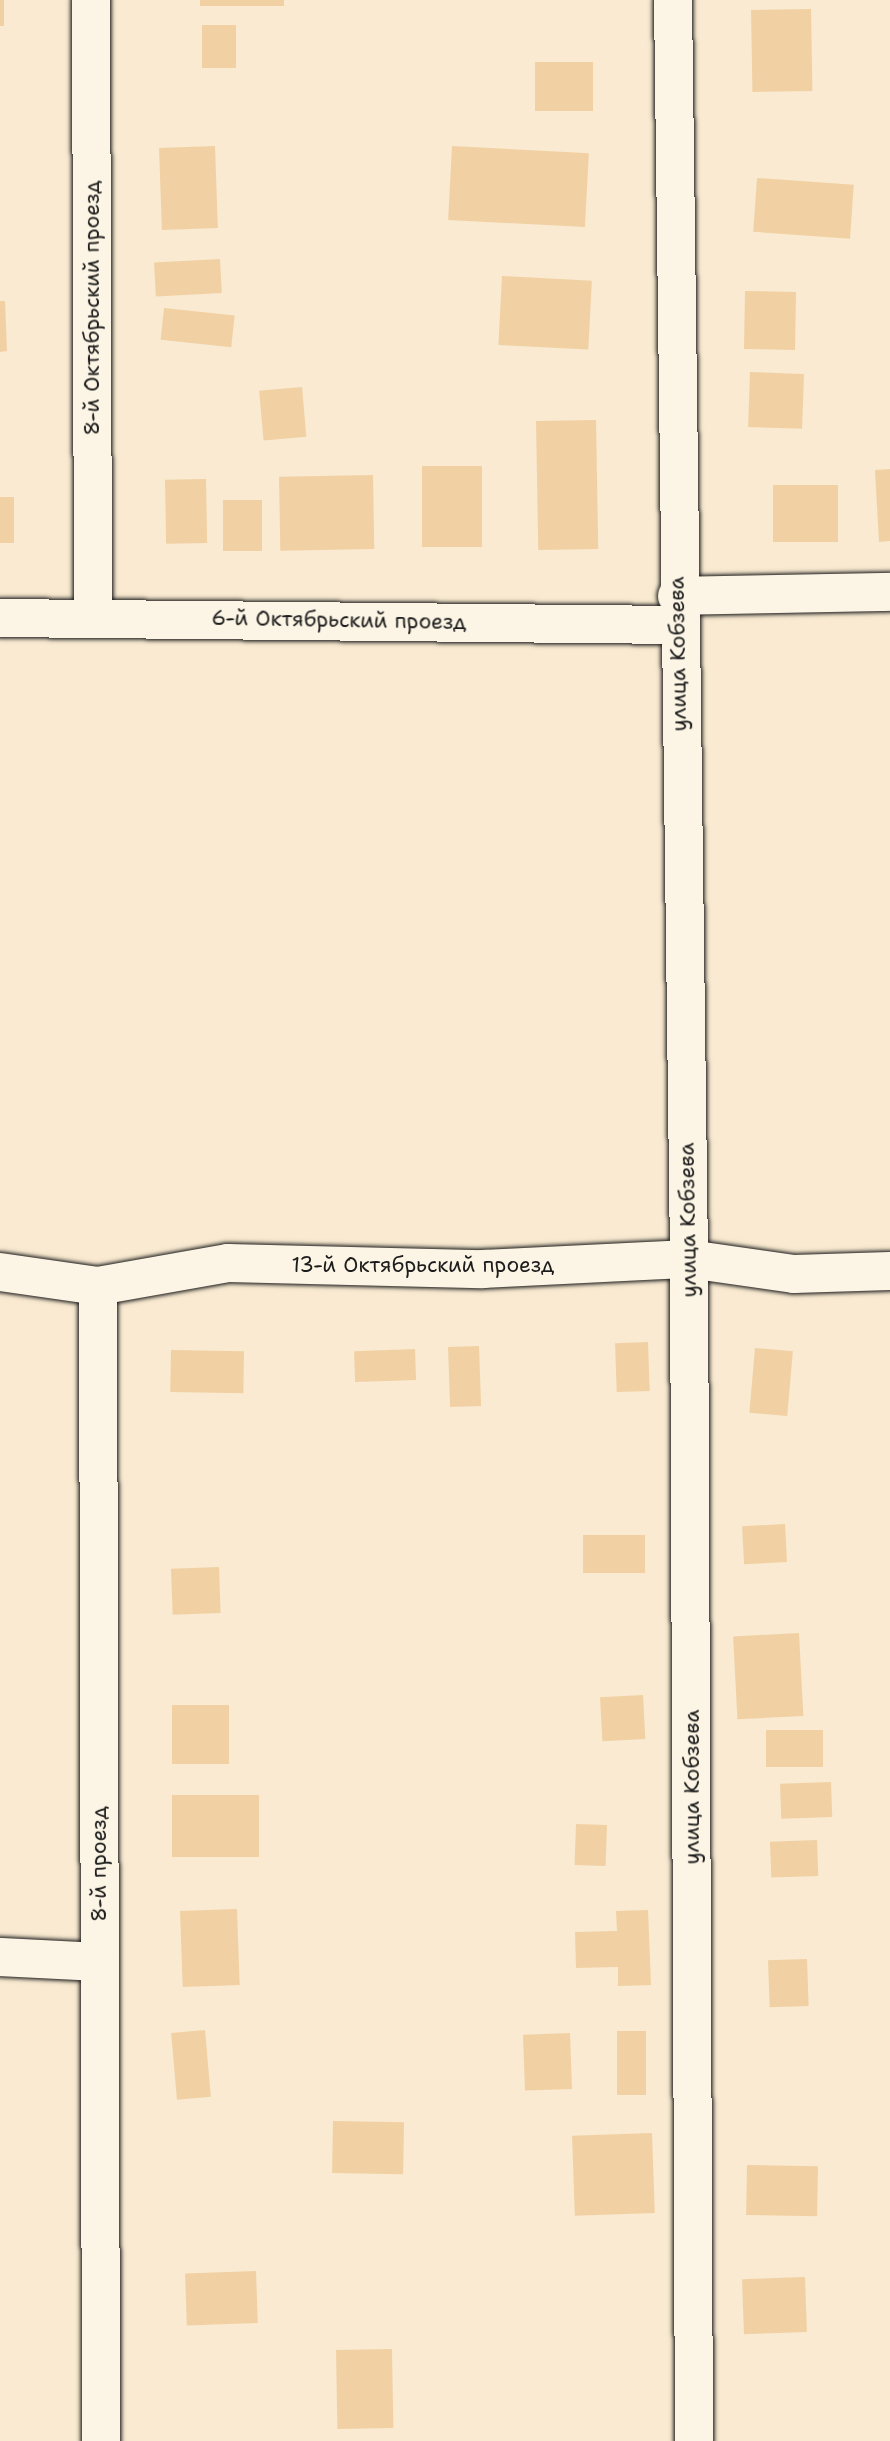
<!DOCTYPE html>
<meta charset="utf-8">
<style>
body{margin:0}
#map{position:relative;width:890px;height:2441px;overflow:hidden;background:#f9ead1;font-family:"Shantell Sans",sans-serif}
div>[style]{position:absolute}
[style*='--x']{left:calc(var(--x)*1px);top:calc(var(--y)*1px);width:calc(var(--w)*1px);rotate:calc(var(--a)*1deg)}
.building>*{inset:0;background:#f1d1a3;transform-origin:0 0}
.roads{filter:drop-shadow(0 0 2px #1c1c1c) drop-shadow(0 0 2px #1c1c1c)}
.minor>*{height:38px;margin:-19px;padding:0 19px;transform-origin:19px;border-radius:19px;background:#fcf5e5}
span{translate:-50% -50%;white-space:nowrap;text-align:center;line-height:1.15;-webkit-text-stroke:6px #fcf5e5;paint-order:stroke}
.street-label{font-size:21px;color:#1c1c1c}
</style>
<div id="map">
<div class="building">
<i style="left:0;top:0;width:4px;height:26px"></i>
<i style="left:200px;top:0;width:84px;height:6px"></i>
<i style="left:811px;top:9px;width:82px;height:60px;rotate:89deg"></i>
<i style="left:202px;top:25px;width:34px;height:43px"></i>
<i style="left:535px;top:62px;width:58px;height:49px"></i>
<i style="left:215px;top:146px;width:82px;height:56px;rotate:88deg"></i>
<i style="left:452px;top:146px;width:137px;height:74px;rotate:3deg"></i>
<i style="left:757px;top:178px;width:97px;height:54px;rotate:4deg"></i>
<i style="left:220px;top:259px;width:34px;height:66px;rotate:87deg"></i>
<i style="left:502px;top:276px;width:90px;height:69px;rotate:3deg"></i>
<i style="left:745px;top:291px;width:51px;height:58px;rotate:1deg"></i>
<i style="clip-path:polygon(0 301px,5px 301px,7px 351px,0 352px)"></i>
<i style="left:164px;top:308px;width:71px;height:32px;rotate:6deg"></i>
<i style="left:750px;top:372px;width:54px;height:55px;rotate:2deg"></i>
<i style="left:302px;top:387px;width:50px;height:43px;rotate:85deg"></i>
<i style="left:596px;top:420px;width:129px;height:60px;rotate:89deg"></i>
<i style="left:422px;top:466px;width:60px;height:81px"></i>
<i style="clip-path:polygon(890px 469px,890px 541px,879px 542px,875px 470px)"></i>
<i style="left:373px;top:475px;width:74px;height:94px;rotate:89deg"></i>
<i style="left:206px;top:479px;width:64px;height:41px;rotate:89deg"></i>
<i style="left:773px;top:485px;width:65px;height:57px"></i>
<i style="left:0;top:497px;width:14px;height:46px"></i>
<i style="left:223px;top:500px;width:39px;height:51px"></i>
<i style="left:648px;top:1342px;width:49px;height:33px;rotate:88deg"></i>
<i style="left:479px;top:1346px;width:60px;height:31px;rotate:88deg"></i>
<i style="left:755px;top:1348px;width:38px;height:65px;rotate:5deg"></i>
<i style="left:415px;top:1349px;width:31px;height:61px;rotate:88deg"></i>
<i style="left:171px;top:1350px;width:73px;height:42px;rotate:1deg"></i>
<i style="left:785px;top:1524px;width:38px;height:43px;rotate:87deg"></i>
<i style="left:645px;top:1535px;width:38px;height:62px;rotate:90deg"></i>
<i style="left:219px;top:1567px;width:46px;height:48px;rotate:88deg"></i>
<i style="left:799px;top:1633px;width:83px;height:66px;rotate:87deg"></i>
<i style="left:643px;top:1695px;width:44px;height:43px;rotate:87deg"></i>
<i style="left:172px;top:1705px;width:57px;height:59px"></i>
<i style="left:766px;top:1730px;width:57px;height:37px"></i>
<i style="left:831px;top:1782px;width:35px;height:51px;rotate:88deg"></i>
<i style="left:172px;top:1795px;width:87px;height:62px"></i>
<i style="left:576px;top:1824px;width:31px;height:41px;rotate:2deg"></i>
<i style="left:817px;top:1840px;width:36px;height:47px;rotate:88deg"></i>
<i style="left:237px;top:1909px;width:76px;height:57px;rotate:88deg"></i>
<i style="clip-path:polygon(648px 1910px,651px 1985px,618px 1986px,618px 1967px,576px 1968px,575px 1932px,617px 1931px,616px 1911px)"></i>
<i style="left:807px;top:1959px;width:47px;height:39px;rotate:88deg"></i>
<i style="left:205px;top:2030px;width:67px;height:34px;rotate:85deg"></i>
<i style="left:617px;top:2031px;width:29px;height:64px"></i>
<i style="left:570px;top:2033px;width:56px;height:47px;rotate:88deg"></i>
<i style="left:333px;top:2121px;width:71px;height:52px;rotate:1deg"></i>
<i style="left:652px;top:2133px;width:80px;height:80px;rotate:88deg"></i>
<i style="left:747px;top:2165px;width:71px;height:50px;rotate:1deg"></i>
<i style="left:256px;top:2271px;width:52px;height:71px;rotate:88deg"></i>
<i style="left:805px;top:2277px;width:55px;height:63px;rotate:88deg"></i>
<i style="left:392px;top:2349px;width:79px;height:56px;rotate:89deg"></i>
</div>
<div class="roads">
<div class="minor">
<i style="--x:91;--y:0;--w:616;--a:89.81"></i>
<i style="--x:673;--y:0;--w:1259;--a:89.27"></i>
<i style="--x:689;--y:1259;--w:1182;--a:89.76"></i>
<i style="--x:677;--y:596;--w:213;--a:-1.1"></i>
<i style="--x:0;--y:618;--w:677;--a:0.59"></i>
<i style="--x:0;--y:1272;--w:99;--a:8.1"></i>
<i style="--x:98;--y:1286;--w:132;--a:-10"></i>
<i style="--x:228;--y:1263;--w:254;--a:1.4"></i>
<i style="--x:482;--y:1269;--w:207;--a:-2.8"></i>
<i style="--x:689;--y:1259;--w:106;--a:8.1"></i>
<i style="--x:794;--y:1274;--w:96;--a:-1.8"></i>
<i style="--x:98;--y:1286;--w:1155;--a:89.85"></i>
<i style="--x:0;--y:1957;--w:100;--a:2.9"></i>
</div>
</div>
<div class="street-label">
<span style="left:92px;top:308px;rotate:-90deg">8-й Октябрьский проезд</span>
<span style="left:339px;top:620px;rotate:1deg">6-й Октябрьский проезд</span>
<span style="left:678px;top:654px;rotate:-91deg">улица Кобзева</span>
<span style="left:688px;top:1220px;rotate:-91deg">улица Кобзева</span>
<span style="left:423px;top:1265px">13-й Октябрьский проезд</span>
<span style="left:692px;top:1787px;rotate:-90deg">улица Кобзева</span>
<span style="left:99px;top:1864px;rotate:-90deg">8-й проезд</span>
</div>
</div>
